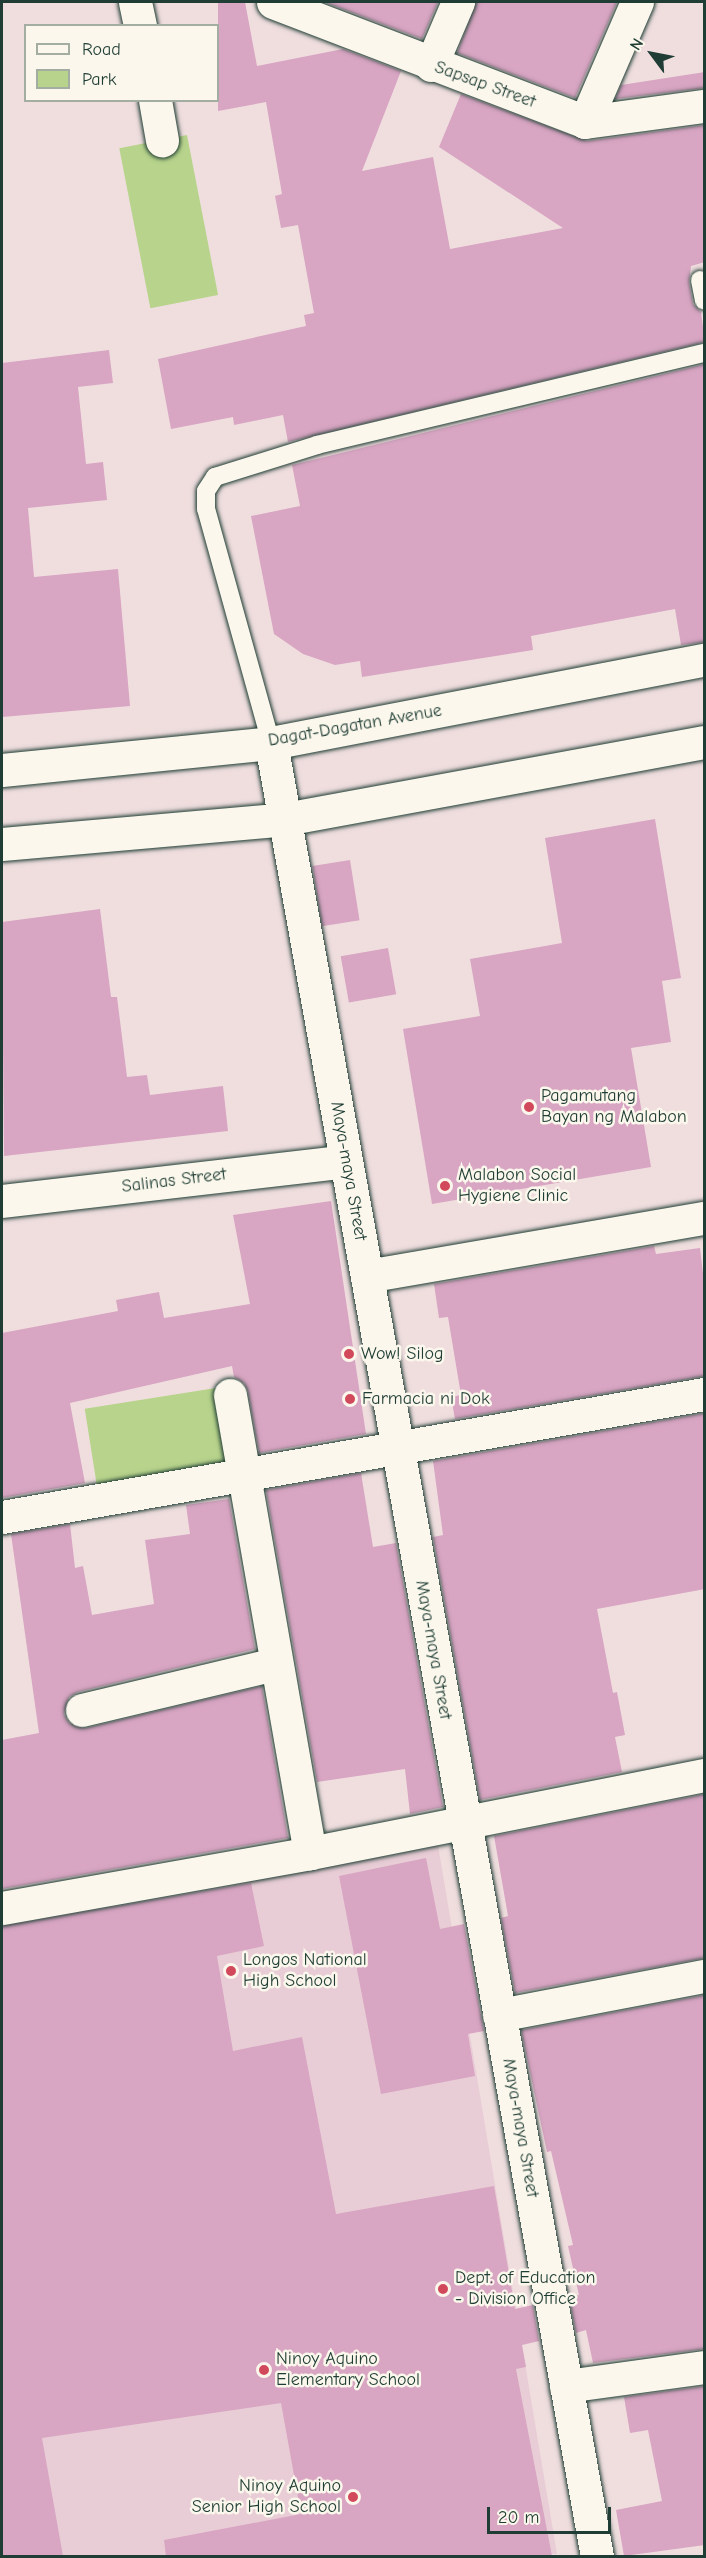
<!DOCTYPE html>
<style>
body{margin:0}
#map{position:relative;width:706px;height:2558px;overflow:hidden;background:#f0dedf;font-family:"Comic Neue",sans-serif}
div>[style]{position:absolute}
[style*='--x']{left:calc(var(--x)*1px);top:calc(var(--y)*1px);width:calc(var(--w)*1px);rotate:calc(var(--a)*1deg)}
.built>*{inset:0;background:#e9cdd6}
.green>*{inset:0;background:#b8d48c;transform-origin:0 0}
.building>*{inset:0;background:#d8a5c2;transform-origin:0 0}
.roads{filter:drop-shadow(0 0 2px #1f3d34) drop-shadow(0 0 2px #1f3d34)}
.lane>*{height:18px;margin:-9px;padding:0 9px;transform-origin:9px;border-radius:9px;background:#fbf7ec}
.street>*{height:33px;margin:-16.5px;padding:0 16.5px;transform-origin:16.5px;border-radius:16.5px;background:#fbf7ec}
.secondary>*{height:33px;margin:-16.5px;padding:0 16.5px;transform-origin:16.5px;border-radius:16.5px;background:#fbf7ec}
.dots>*{width:16px;height:16px;translate:-50% -50%;box-sizing:border-box;border:3px solid #fbf7ec;border-radius:50%}
span{translate:-50% -50%;white-space:nowrap;text-align:center;line-height:1.15;-webkit-text-stroke:5px #fbf7ec;paint-order:stroke}
.street-label{font-size:18px;color:#1f3d34}
.poi-label{font-size:18px;color:#1f3d34}
.left{translate:0 -50%;text-align:left}
.right{translate:-100% -50%;text-align:right}
.frame{position:absolute;inset:0;border:3px solid #1f3d34;pointer-events:none}
.legend{position:absolute;left:24px;top:24px;width:195px;height:78px;box-sizing:border-box;background:#fbf7ec;border:2px solid #a3ada2;margin:0;padding:8px 10px;list-style:none;font-size:18px;color:#1f3d34}
.legend li{display:flex;align-items:center;gap:12px;height:30px}
.legend b{width:30px;border:2px solid #a3ada2}
.north{position:absolute;left:622px;top:24px;width:60px;height:60px;-webkit-text-stroke:4px #fbf7ec;paint-order:stroke;rotate:302deg;font-size:16px;font-weight:700;line-height:24px;text-align:center;color:#1f3d34}
.north::after{content:'';display:block;margin:auto;width:21px;height:27px;background:#1f3d34;clip-path:polygon(50% 0,100% 100%,50% 72%,0 100%)}
.scale{position:absolute;left:487px;top:2507px;width:124px;height:27px;box-sizing:border-box;border:3px solid #1f3d34;border-top:0;padding-left:8px;font-size:18px;line-height:21px;white-space:nowrap;color:#1f3d34;-webkit-text-stroke:4px #fbf7ec;paint-order:stroke}
</style>
<div id="map">
<div class="built">
<i style="clip-path:polygon(438px 1845px,557px 2554px,2px 2556px,2px 1916px)"></i>
</div>
<div class="green">
<i style="left:187px;top:135px;width:163px;height:69px;rotate:79deg"></i>
<i style="left:222px;top:1387px;width:79px;height:139px;rotate:81deg"></i>
</div>
<div class="building">
<i style="clip-path:polygon(218px 2px,245px 2px,257px 66px,343px 49px,401px 71px,362px 171px,433px 157px,450px 249px,563px 228px,439px 147px,461px 94px,587px 141px,705px 125px,705px 262px,691px 266px,689px 282px,693px 304px,701px 312px,705px 342px,288px 442px,283px 415px,234px 425px,233px 417px,171px 429px,158px 359px,306px 326px,304px 315px,314px 313px,298px 225px,281px 228px,275px 196px,282px 194px,266px 102px,218px 111px)"></i>
<i style="clip-path:polygon(324px 2px,438px 2px,422px 39px)"></i>
<i style="clip-path:polygon(476px 2px,617px 2px,575px 98px,457px 53px)"></i>
<i style="clip-path:polygon(705px 72px,705px 88px,615px 99px,621px 85px)"></i>
<i style="clip-path:polygon(109px 350px,113px 383px,78px 387px,86px 464px,103px 462px,107px 500px,28px 508px,34px 577px,118px 569px,130px 706px,2px 717px,2px 363px)"></i>
<i style="clip-path:polygon(705px 364px,705px 642px,681px 645px,675px 609px,531px 636px,533px 650px,362px 677px,360px 661px,335px 665px,303px 654px,274px 634px,251px 516px,300px 506px,292px 465px)"></i>
<i style="clip-path:polygon(655px 819px,681px 978px,662px 981px,671px 1042px,631px 1048px,651px 1167px,432px 1204px,403px 1029px,480px 1016px,470px 959px,562px 943px,545px 838px)"></i>
<i style="left:350px;top:860px;width:61px;height:38px;rotate:81deg"></i>
<i style="clip-path:polygon(100px 909px,111px 997px,117px 997px,127px 1077px,147px 1075px,150px 1095px,223px 1086px,228px 1131px,4px 1156px,2px 922px)"></i>
<i style="left:388px;top:948px;width:47px;height:48px;rotate:80deg"></i>
<i style="clip-path:polygon(331px 1201px,366px 1434px,259px 1453px,248px 1392px,244px 1383px,234px 1377px,232px 1366px,70px 1403px,85px 1483px,2px 1498px,2px 1333px,118px 1311px,116px 1300px,159px 1292px,164px 1318px,250px 1304px,233px 1215px)"></i>
<i style="clip-path:polygon(654px 1246px,656px 1254px,700px 1248px,705px 1291px,705px 1376px,455px 1419px,451px 1397px,461px 1395px,448px 1317px,439px 1318px,434px 1284px)"></i>
<i style="clip-path:polygon(705px 1413px,705px 1589px,597px 1609px,613px 1693px,617px 1692px,625px 1735px,615px 1737px,622px 1772px,480px 1800px,433px 1537px,443px 1535px,433px 1461px)"></i>
<i style="clip-path:polygon(361px 1473px,373px 1547px,396px 1543px,443px 1807px,410px 1814px,405px 1769px,317px 1782px,266px 1490px)"></i>
<i style="clip-path:polygon(229px 1499px,255px 1649px,78px 1692px,69px 1697px,64px 1714px,69px 1723px,86px 1728px,262px 1686px,288px 1838px,2px 1889px,2px 1740px,39px 1733px,11px 1534px,70px 1524px,75px 1568px,83px 1566px,92px 1615px,154px 1604px,145px 1540px,190px 1534px,186px 1505px)"></i>
<i style="clip-path:polygon(705px 1794px,705px 1958px,515px 1993px,501px 1918px,508px 1916px,494px 1836px)"></i>
<i style="clip-path:polygon(426px 1858px,440px 1929px,464px 1924px,484px 2031px,468px 2034px,475px 2076px,381px 2094px,339px 1876px)"></i>
<i style="clip-path:polygon(251px 1883px,264px 1946px,217px 1956px,233px 2051px,302px 2037px,336px 2214px,494px 2186px,515px 2309px,533px 2305px,539px 2341px,522px 2345px,526px 2367px,516px 2369px,552px 2556px,166px 2556px,164px 2540px,301px 2514px,281px 2403px,42px 2438px,63px 2556px,2px 2556px,2px 1926px)"></i>
<i style="clip-path:polygon(705px 1995px,705px 2349px,593px 2363px,586px 2330px,576px 2333px,569px 2297px,579px 2295px,568px 2246px,573px 2245px,551px 2151px,547px 2152px,521px 2030px)"></i>
<i style="clip-path:polygon(705px 2386px,705px 2545px,624px 2556px,616px 2510px,662px 2501px,648px 2430px,630px 2433px,624px 2397px)"></i>
</div>
<div class="roads">
<div class="lane">
<i style="--x:700;--y:280;--w:21;--a:79"></i>
<i style="--x:271;--y:743;--w:243;--a:-105.5"></i>
<i style="--x:206;--y:509;--w:18;--a:-90"></i>
<i style="--x:206;--y:491;--w:17;--a:-57"></i>
<i style="--x:215;--y:477;--w:107;--a:-17.4"></i>
<i style="--x:317;--y:445;--w:398;--a:-13.4"></i>
</div>
<div class="street">
<i style="--x:135;--y:2;--w:25;--a:78"></i>
<i style="--x:273;--y:2;--w:334;--a:21"></i>
<i style="--x:585;--y:122;--w:120;--a:-7.7"></i>
<i style="--x:431;--y:65;--w:69;--a:-66.8"></i>
<i style="--x:155;--y:100;--w:41;--a:80.1"></i>
<i style="--x:585;--y:122;--w:131;--a:-66.6"></i>
<i style="--x:271;--y:743;--w:1842;--a:79.81"></i>
<i style="--x:2;--y:1201;--w:346;--a:-6.6"></i>
<i style="--x:367;--y:1276;--w:342;--a:-9.8"></i>
<i style="--x:230;--y:1395;--w:465;--a:80.1"></i>
<i style="--x:2;--y:1517;--w:713;--a:-9.94"></i>
<i style="--x:82;--y:1710;--w:198;--a:-13.4"></i>
<i style="--x:2;--y:1908;--w:313;--a:-10.1"></i>
<i style="--x:310;--y:1853;--w:402;--a:-11.2"></i>
<i style="--x:499;--y:2015;--w:209;--a:-10.8"></i>
<i style="--x:566;--y:2386;--w:139;--a:-7.8"></i>
</div>
<div class="secondary">
<i style="--x:2;--y:770;--w:270;--a:-5.7"></i>
<i style="--x:271;--y:743;--w:441;--a:-10.9"></i>
<i style="--x:2;--y:844;--w:284;--a:-5"></i>
<i style="--x:285;--y:819;--w:426;--a:-10.4"></i>
</div>
</div>
<div class="dots">
<i style="left:529px;top:1107px;background:#d1495b"></i>
<i style="left:445px;top:1186px;background:#d1495b"></i>
<i style="left:349px;top:1354px;background:#d1495b"></i>
<i style="left:350px;top:1399px;background:#d1495b"></i>
<i style="left:231px;top:1971px;background:#d1495b"></i>
<i style="left:443px;top:2289px;background:#d1495b"></i>
<i style="left:264px;top:2370px;background:#d1495b"></i>
<i style="left:353px;top:2497px;background:#d1495b"></i>
</div>
<div class="street-label">
<span style="left:485px;top:85px;rotate:20deg">Sapsap Street</span>
<span style="left:355px;top:726px;rotate:-10deg">Dagat-Dagatan Avenue</span>
<span style="left:348px;top:1171px;rotate:80deg">Maya-maya Street</span>
<span style="left:174px;top:1181px;rotate:-7deg">Salinas Street</span>
<span style="left:433px;top:1650px;rotate:80deg">Maya-maya Street</span>
<span style="left:520px;top:2128px;rotate:80deg">Maya-maya Street</span>
</div>
<div class="poi-label">
<span class="left" style="left:541px;top:1107px">Pagamutang<br>Bayan ng Malabon</span>
<span class="left" style="left:458px;top:1186px">Malabon Social<br>Hygiene Clinic</span>
<span class="left" style="left:361px;top:1354px">Wow! Silog</span>
<span class="left" style="left:362px;top:1399px">Farmacia ni Dok</span>
<span class="left" style="left:243px;top:1971px">Longos National<br>High School</span>
<span class="left" style="left:455px;top:2289px">Dept. of Education<br>- Division Office</span>
<span class="left" style="left:276px;top:2370px">Ninoy Aquino<br>Elementary School</span>
<span class="right" style="left:341px;top:2497px">Ninoy Aquino<br>Senior High School</span>
</div>
<div class="frame"></div>
<ul class="legend">
<li><b style="height:8px;background:#fbf7ec"></b>Road</li>
<li><b style="height:16px;background:#b8d48c"></b>Park</li>
</ul>
<div class="north">N</div>
<div class="scale">20 m</div>
</div>
